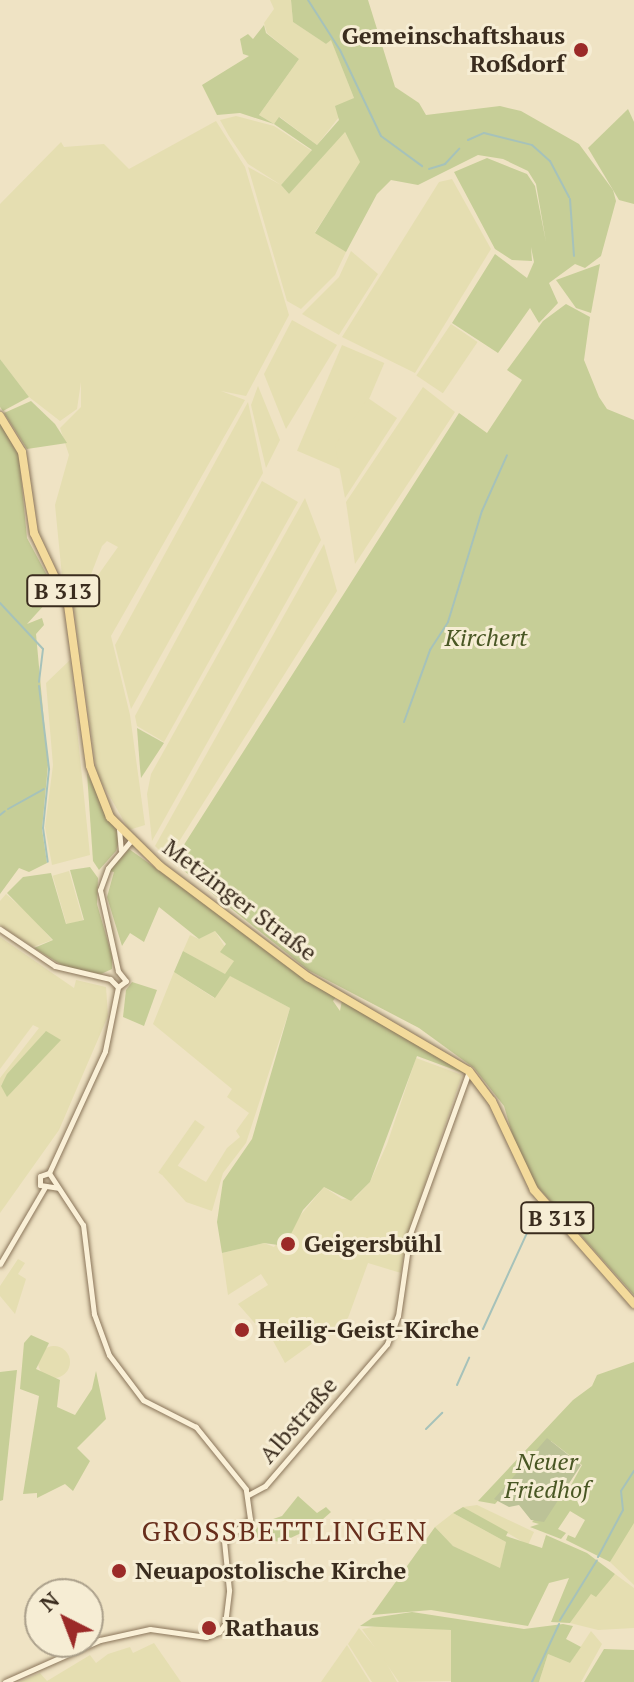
<!DOCTYPE html>
<meta charset="utf-8">
<style>
body{margin:0}
#map{position:relative;width:634px;height:1682px;overflow:hidden;background:#efe3c4;font-family:"PT Serif",serif}
div>[style]{position:absolute}
[style*='--x']{left:calc(var(--x)*1px);top:calc(var(--y)*1px);width:calc(var(--w)*1px);rotate:calc(var(--a)*1deg)}
.farmland>*{inset:0;background:#e5deb1;transform-origin:0 0}
.round{border-radius:50%}
.green>*{inset:0;background:#c6ce97}
.cemetery>*{inset:0;background:#bcc297}
.stream>*{height:2px;margin:-1px;padding:0 1px;transform-origin:1px;border-radius:1px;background:#a6c2ba}
.roads{filter:drop-shadow(0 0 2px #8a755a) drop-shadow(0 0 2px #8a755a)}
.minor>*{height:5px;margin:-2.5px;padding:0 2.5px;transform-origin:2.5px;border-radius:2.5px;background:#faf0d7}
.major>*{height:8px;margin:-4px;padding:0 4px;transform-origin:4px;border-radius:4px;background:#f3da9b}
.dots>*{width:22px;height:22px;translate:-50% -50%;box-sizing:border-box;border:4px solid #f6edd4;border-radius:50%}
span{translate:-50% -50%;white-space:nowrap;text-align:center;line-height:1.15;-webkit-text-stroke:6px #f6edd4;paint-order:stroke}
.shield-label span{padding:2px 6px;background:#f6edd4;border:2px solid;border-radius:6px;-webkit-text-stroke-width:0}
.shield-label{font-size:22px;color:#3a2c1e;font-weight:700}
.poi-label{font-size:24px;color:#3a2c1e;font-weight:700}
.right{translate:-100% -50%;text-align:right}
.left{translate:0 -50%;text-align:left}
.park-label{font-size:24px;color:#495724;font-style:italic}
.street-label{font-size:24px;color:#3a2c1e}
.quarter-label{font-size:28px;color:#672e1c;letter-spacing:2px}
.north{position:absolute;left:24px;top:1578px;width:80px;height:80px;box-sizing:border-box;background:#f6edd4;border:2px solid #aba08b;border-radius:50%;rotate:318deg;font-size:22px;font-weight:700;line-height:32px;text-align:center;color:#3a2c1e}
.north::after{content:'';display:block;margin:auto;width:28px;height:36px;background:#9b2a28;clip-path:polygon(50% 0,100% 100%,50% 72%,0 100%)}
</style>
<div id="map">
<div class="farmland">
<i style="clip-path:polygon(270px 0,291px 0,293px 22px,326px 44px,331px 39px,354px 98px,317px 145px,280px 117px,274px 124px,259px 115px,299px 59px,267px 33px,264px 23px,274px 9px)"></i>
<i style="clip-path:polygon(236px 116px,274px 126px,312px 151px,281px 185px,289px 194px,344px 131px,361px 162px,315px 232px,346px 252px,335px 275px,301px 309px,287px 301px,248px 167px,281px 185px,248px 164px,229px 136px,220px 120px)"></i>
<i style="clip-path:polygon(216px 121px,245px 167px,289px 315px,246px 396px,221px 391px,245px 400px,111px 636px,130px 715px,145px 825px,129px 830px,97px 774px,72px 593px,92px 581px,100px 588px,96px 578px,118px 547px,107px 541px,102px 546px,90px 577px,71px 582px,62px 576px,55px 505px,69px 455px,60px 428px,81px 407px,81px 382px,77px 409px,60px 421px,29px 397px,0 359px,0 204px,61px 142px,64px 147px,104px 144px,129px 169px)"></i>
<i style="clip-path:polygon(452px 179px,491px 249px,415px 373px,342px 337px,439px 182px)"></i>
<i style="clip-path:polygon(351px 251px,378px 274px,339px 335px,302px 314px,339px 277px)"></i>
<i style="clip-path:polygon(292px 320px,337px 345px,286px 429px,264px 374px)"></i>
<i style="left:451px;top:324px;width:32px;height:62px;rotate:34deg"></i>
<i style="left:342px;top:345px;width:46px;height:115px;rotate:23deg"></i>
<i style="clip-path:polygon(258px 386px,280px 440px,266px 468px,251px 405px)"></i>
<i style="clip-path:polygon(423px 387px,455px 412px,355px 564px,346px 502px)"></i>
<i style="clip-path:polygon(368px 398px,397px 418px,345px 498px,335px 445px)"></i>
<i style="clip-path:polygon(248px 402px,263px 473px,131px 709px,115px 645px)"></i>
<i style="clip-path:polygon(262px 481px,298px 502px,164px 742px,137px 726px,135px 716px)"></i>
<i style="clip-path:polygon(305px 498px,321px 540px,152px 841px,147px 794px,151px 774px)"></i>
<i style="clip-path:polygon(324px 544px,337px 591px,168px 859px,155px 846px)"></i>
<i style="clip-path:polygon(70px 660px,90px 855px,52px 865px,45px 827px,53px 765px,46px 683px)"></i>
<i style="left:69px;top:871px;width:51px;height:17px;rotate:74deg"></i>
<i style="clip-path:polygon(6px 894px,29px 914px,52px 940px,33px 947px,0 925px,0 901px)"></i>
<i style="clip-path:polygon(215px 931px,234px 961px,226px 975px,183px 951px,190px 935px,199px 939px)"></i>
<i style="clip-path:polygon(evenodd,0 937px,74px 988px,76px 980px,106px 987px,108px 1016px,59px 1130px,0 1213px,0 1078px,39px 1028px,33px 1025px,0 1069px,0 937px,45px 1032px,60px 1040px,7px 1096px,1px 1085px,45px 1032px)"></i>
<i style="clip-path:polygon(174px 972px,214px 998px,229px 975px,290px 1008px,246px 1143px,223px 1173px,212px 1211px,186px 1202px,163px 1176px,173px 1163px,206px 1182px,227px 1148px,240px 1137px,236px 1131px,249px 1113px,227px 1097px,232px 1089px,153px 1024px)"></i>
<i style="clip-path:polygon(416px 1058px,462px 1075px,407px 1237px,401px 1273px,368px 1263px,348px 1318px,285px 1363px,265px 1326px,260px 1329px,238px 1304px,268px 1285px,261px 1274px,228px 1295px,222px 1253px,264px 1243px,274px 1247px,324px 1187px,342px 1199px,355px 1198px,370px 1182px,387px 1144px)"></i>
<i style="left:195px;top:1120px;width:12px;height:64px;rotate:35deg"></i>
<i style="clip-path:polygon(18px 1259px,25px 1263px,18px 1274px,26px 1279px,15px 1314px,0 1296px,0 1286px)"></i>
<i class="round" style="left:38px;top:1346px;width:32px;height:32px"></i>
<i style="clip-path:polygon(477px 1505px,534px 1532px,528px 1545px,463px 1507px)"></i>
<i style="clip-path:polygon(453px 1513px,506px 1542px,500px 1569px,453px 1546px,435px 1527px)"></i>
<i style="clip-path:polygon(632px 1522px,634px 1523px,634px 1585px,610px 1562px)"></i>
<i style="clip-path:polygon(615px 1574px,634px 1588px,634px 1628px,598px 1630px,570px 1623px,591px 1593px,596px 1596px)"></i>
<i style="clip-path:polygon(388px 1624px,451px 1630px,451px 1681px,399px 1682px,362px 1629px)"></i>
<i style="clip-path:polygon(359px 1628px,383px 1657px,397px 1682px,372px 1682px,348px 1644px)"></i>
<i style="clip-path:polygon(591px 1631px,602px 1644px,581px 1682px,539px 1682px,548px 1654px,570px 1663px)"></i>
<i style="clip-path:polygon(154px 1643px,181px 1682px,19px 1682px,40px 1673px,47px 1681px,90px 1655px,96px 1663px,108px 1654px,130px 1647px,133px 1653px)"></i>
<i style="clip-path:polygon(347px 1645px,370px 1682px,321px 1682px,328px 1672px)"></i>
</div>
<div class="green">
<i style="clip-path:polygon(291px 0,368px 0,395px 87px,419px 103px,426px 115px,500px 106px,521px 111px,579px 144px,613px 190px,616px 201px,601px 256px,585px 268px,575px 264px,549px 283px,558px 303px,539px 323px,530px 308px,498px 353px,452px 323px,495px 254px,527px 278px,534px 262px,531px 247px,532px 261px,512px 260px,495px 249px,454px 172px,487px 158px,527px 174px,535px 186px,546px 242px,536px 184px,528px 171px,503px 159px,478px 155px,418px 185px,391px 180px,377px 194px,346px 252px,315px 233px,360px 162px,345px 132px,289px 194px,281px 185px,312px 150px,274px 124px,240px 113px,217px 115px,202px 85px,249px 56px,243px 54px,240px 39px,248px 34px,253px 39px,264px 25px,266px 33px,299px 59px,259px 115px,274px 124px,279px 117px,317px 145px,339px 120px,335px 106px,354px 98px,331px 40px,326px 44px,293px 22px)"></i>
<i style="clip-path:polygon(628px 109px,634px 122px,634px 204px,619px 200px,588px 148px)"></i>
<i style="clip-path:polygon(600px 264px,591px 313px,576px 308px,556px 280px)"></i>
<i style="clip-path:polygon(566px 304px,590px 317px,584px 360px,599px 397px,607px 409px,634px 420px,634px 1295px,536px 1185px,516px 1147px,504px 1106px,474px 1068px,419px 1028px,308px 970px,173px 862px,459px 413px,487px 433px,522px 380px,507px 370px,543px 321px)"></i>
<i style="clip-path:polygon(0 359px,29px 397px,3px 411px,0 407px)"></i>
<i style="clip-path:polygon(31px 401px,55px 424px,67px 443px,27px 449px,4px 413px)"></i>
<i style="clip-path:polygon(0 422px,19px 456px,27px 538px,56px 592px,27px 624px,42px 618px,44px 625px,36px 634px,48px 765px,42px 829px,47px 863px,29px 872px,19px 868px,0 894px)"></i>
<i style="clip-path:polygon(137px 728px,164px 743px,141px 778px,140px 768px)"></i>
<i style="clip-path:polygon(87px 773px,120px 838px,116px 851px,99px 870px,93px 861px)"></i>
<i style="clip-path:polygon(129px 849px,336px 997px,333px 1001px,340px 1011px,342px 1000px,462px 1070px,463px 1073px,417px 1056px,370px 1182px,351px 1201px,324px 1187px,303px 1210px,285px 1246px,264px 1243px,222px 1253px,217px 1222px,223px 1181px,252px 1139px,290px 1008px,230px 976px,215px 998px,174px 972px,183px 951px,225px 974px,234px 961px,220px 952px,226px 944px,215px 931px,199px 939px,159px 907px,144px 942px,130px 933px,122px 946px,107px 897px,114px 872px,109px 871px)"></i>
<i style="clip-path:polygon(90px 867px,98px 878px,97px 904px,112px 956px,112px 969px,101px 974px,65px 967px,34px 948px,53px 940px,7px 893px,23px 877px,51px 873px,66px 924px,84px 920px,70px 870px)"></i>
<i style="clip-path:polygon(132px 982px,157px 990px,144px 1026px,123px 1017px,126px 990px)"></i>
<i style="clip-path:polygon(46px 1031px,61px 1040px,7px 1097px,1px 1086px,7px 1074px)"></i>
<i style="clip-path:polygon(31px 1335px,49px 1343px,36px 1369px,60px 1380px,57px 1407px,75px 1415px,92px 1389px,96px 1371px,106px 1419px,77px 1448px,90px 1461px,73px 1491px,65px 1484px,37px 1498px,37px 1493px,23px 1494px,39px 1396px,20px 1389px,24px 1343px)"></i>
<i style="clip-path:polygon(634px 1362px,634px 1523px,610px 1562px,566px 1540px,568px 1535px,575px 1538px,585px 1520px,570px 1511px,558px 1529px,566px 1533px,561px 1539px,530px 1527px,539px 1524px,532px 1522px,552px 1502px,565px 1496px,582px 1465px,551px 1441px,495px 1504px,478px 1501px,573px 1400px,592px 1386px,597px 1375px)"></i>
<i style="clip-path:polygon(17px 1370px,3px 1500px,0 1501px,0 1372px)"></i>
<i style="clip-path:polygon(298px 1496px,317px 1513px,326px 1507px,331px 1512px,314px 1527px,282px 1542px,257px 1539px,254px 1532px,261px 1523px,282px 1516px)"></i>
<i style="clip-path:polygon(463px 1507px,508px 1532px,506px 1536px,542px 1548px,546px 1535px,587px 1553px,615px 1574px,596px 1597px,591px 1594px,570px 1623px,551px 1622px,569px 1578px,549px 1583px,528px 1626px,431px 1610px,372px 1615px,435px 1527px,453px 1546px,500px 1568px,506px 1542px,453px 1513px)"></i>
<i style="clip-path:polygon(412px 1612px,524px 1629px,563px 1624px,573px 1626px,566px 1639px,581px 1647px,570px 1663px,548px 1654px,539px 1682px,451px 1682px,451px 1630px,360px 1626px,372px 1618px)"></i>
<i style="clip-path:polygon(604px 1649px,634px 1650px,634px 1682px,584px 1682px)"></i>
</div>
<div class="cemetery">
<i style="clip-path:polygon(547px 1438px,581px 1465px,544px 1522px,531px 1520px,519px 1505px,509px 1507px,494px 1499px)"></i>
</div>
<div class="stream">
<i style="--x:308;--y:0;--w:59;--a:57.4"></i>
<i style="--x:340;--y:50;--w:95;--a:64.5"></i>
<i style="--x:381;--y:136;--w:51;--a:36.2"></i>
<i style="--x:468;--y:140;--w:17;--a:-24"></i>
<i style="--x:484;--y:133;--w:49;--a:14"></i>
<i style="--x:532;--y:145;--w:24;--a:42"></i>
<i style="--x:550;--y:161;--w:41;--a:62.2"></i>
<i style="--x:429;--y:169;--w:17;--a:-17"></i>
<i style="--x:445;--y:164;--w:21;--a:-47"></i>
<i style="--x:570;--y:199;--w:57;--a:86"></i>
<i style="--x:0;--y:603;--w:63;--a:46.9"></i>
<i style="--x:43;--y:649;--w:33;--a:97"></i>
<i style="--x:39;--y:686;--w:84;--a:83.1"></i>
<i style="--x:49;--y:769;--w:59;--a:95.8"></i>
<i style="--x:43;--y:828;--w:34;--a:82"></i>
<i style="--x:404;--y:722;--w:77;--a:-70.1"></i>
<i style="--x:430;--y:650;--w:33;--a:-57"></i>
<i style="--x:448;--y:622;--w:116;--a:-73"></i>
<i style="--x:482;--y:511;--w:61;--a:-65.9"></i>
<i style="--x:8;--y:809;--w:41;--a:-29.1"></i>
<i style="--x:0;--y:815;--w:6;--a:-39"></i>
<i style="--x:483;--y:1329;--w:130;--a:-65.4"></i>
<i style="--x:457;--y:1385;--w:30;--a:-66"></i>
<i style="--x:426;--y:1429;--w:23;--a:-45"></i>
<i style="--x:598;--y:1557;--w:53;--a:-62"></i>
<i style="--x:623;--y:1510;--w:19;--a:-96"></i>
<i style="--x:621;--y:1491;--w:24;--a:-57"></i>
<i style="--x:560;--y:1620;--w:70;--a:-58.3"></i>
<i style="--x:532;--y:1682;--w:64;--a:-65"></i>
</div>
<div class="roads">
<div class="minor">
<i style="--x:119;--y:829;--w:21;--a:85"></i>
<i style="--x:0;--y:929;--w:66;--a:33.9"></i>
<i style="--x:55;--y:966;--w:57;--a:13.3"></i>
<i style="--x:110;--y:979;--w:11;--a:45"></i>
<i style="--x:49;--y:1173;--w:134;--a:-65.3"></i>
<i style="--x:105;--y:1051;--w:65;--a:-78.5"></i>
<i style="--x:118;--y:987;--w:10;--a:-37"></i>
<i style="--x:126;--y:981;--w:13;--a:-129"></i>
<i style="--x:118;--y:971;--w:83;--a:-102.5"></i>
<i style="--x:100;--y:890;--w:23;--a:-70"></i>
<i style="--x:108;--y:868;--w:35;--a:-50"></i>
<i style="--x:49;--y:1173;--w:9;--a:162"></i>
<i style="--x:40;--y:1176;--w:9;--a:90"></i>
<i style="--x:40;--y:1185;--w:18;--a:9"></i>
<i style="--x:0;--y:1264;--w:89;--a:-59.7"></i>
<i style="--x:248;--y:1495;--w:19;--a:-28"></i>
<i style="--x:265;--y:1486;--w:187;--a:-49.3"></i>
<i style="--x:387;--y:1344;--w:30;--a:-69"></i>
<i style="--x:398;--y:1316;--w:83;--a:-81.7"></i>
<i style="--x:410;--y:1234;--w:173;--a:-70.1"></i>
<i style="--x:5;--y:1682;--w:104;--a:-23.9"></i>
<i style="--x:100;--y:1640;--w:51;--a:-12.4"></i>
<i style="--x:150;--y:1629;--w:57;--a:8.1"></i>
<i style="--x:206;--y:1637;--w:14;--a:-21"></i>
<i style="--x:219;--y:1632;--w:10;--a:-53"></i>
<i style="--x:225;--y:1624;--w:34;--a:-83"></i>
<i style="--x:229;--y:1590;--w:49;--a:-95.8"></i>
<i style="--x:224;--y:1541;--w:34;--a:-40"></i>
<i style="--x:250;--y:1519;--w:30;--a:-98"></i>
<i style="--x:246;--y:1489;--w:80;--a:-128.9"></i>
<i style="--x:196;--y:1427;--w:59;--a:-153"></i>
<i style="--x:143;--y:1400;--w:56;--a:-127.1"></i>
<i style="--x:109;--y:1355;--w:44;--a:-110.1"></i>
<i style="--x:94;--y:1314;--w:90;--a:-97"></i>
<i style="--x:83;--y:1225;--w:62;--a:-123.2"></i>
</div>
<div class="major">
<i style="--x:0;--y:416;--w:42;--a:58.6"></i>
<i style="--x:22;--y:452;--w:82;--a:81.6"></i>
<i style="--x:34;--y:533;--w:80;--a:64.7"></i>
<i style="--x:68;--y:605;--w:162;--a:82.2"></i>
<i style="--x:90;--y:766;--w:55;--a:68.6"></i>
<i style="--x:110;--y:817;--w:70;--a:44.4"></i>
<i style="--x:160;--y:866;--w:185;--a:36.9"></i>
<i style="--x:308;--y:977;--w:186;--a:30.3"></i>
<i style="--x:469;--y:1071;--w:38;--a:53"></i>
<i style="--x:492;--y:1101;--w:98;--a:64.7"></i>
<i style="--x:534;--y:1190;--w:152;--a:48.7"></i>
</div>
</div>
<div class="dots">
<i style="left:581px;top:50px;background:#9b2a28"></i>
<i style="left:288px;top:1244px;background:#9b2a28"></i>
<i style="left:242px;top:1330px;background:#9b2a28"></i>
<i style="left:119px;top:1571px;background:#9b2a28"></i>
<i style="left:209px;top:1628px;background:#9b2a28"></i>
</div>
<div class="shield-label">
<span style="left:63px;top:591px">B 313</span>
<span style="left:557px;top:1218px">B 313</span>
</div>
<div class="poi-label">
<span class="right" style="left:565px;top:50px">Gemeinschaftshaus<br>Roßdorf</span>
<span class="left" style="left:304px;top:1244px">Geigersbühl</span>
<span class="left" style="left:258px;top:1330px">Heilig-Geist-Kirche</span>
<span class="left" style="left:135px;top:1571px">Neuapostolische Kirche</span>
<span class="left" style="left:225px;top:1628px">Rathaus</span>
</div>
<div class="park-label">
<span style="left:486px;top:638px">Kirchert</span>
<span style="left:547px;top:1476px">Neuer<br>Friedhof</span>
</div>
<div class="street-label">
<span style="left:240px;top:900px;rotate:37deg">Metzinger Straße</span>
<span style="left:298px;top:1420px;rotate:-49deg">Albstraße</span>
</div>
<div class="quarter-label">
<span style="left:285px;top:1531px">GROSSBETTLINGEN</span>
</div>
<div class="north">N</div>
</div>
